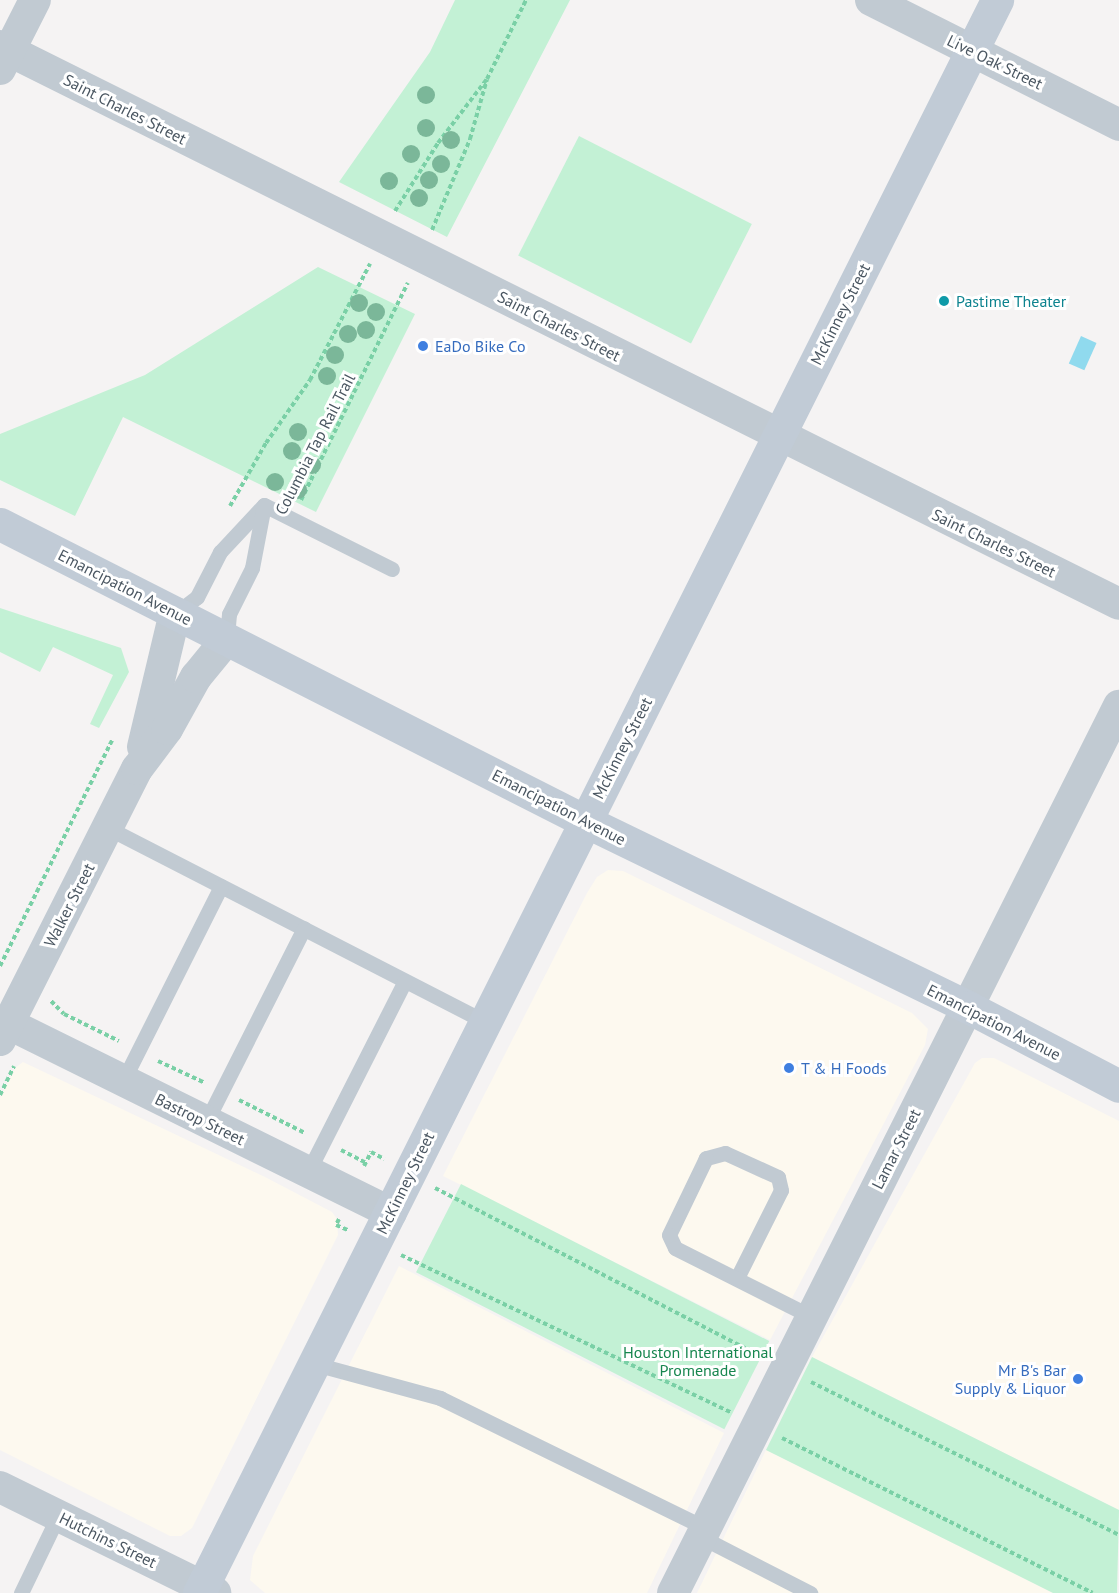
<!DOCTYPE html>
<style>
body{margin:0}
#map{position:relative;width:1119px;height:1593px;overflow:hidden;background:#f5f3f3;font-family:"PT Sans",sans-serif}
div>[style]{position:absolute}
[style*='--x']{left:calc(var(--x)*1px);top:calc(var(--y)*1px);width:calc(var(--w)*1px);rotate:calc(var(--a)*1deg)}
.commercial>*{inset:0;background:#fdf9ef}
.green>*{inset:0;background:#c3f1d5;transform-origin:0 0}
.water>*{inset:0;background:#90daee;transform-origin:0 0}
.path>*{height:4px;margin-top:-2px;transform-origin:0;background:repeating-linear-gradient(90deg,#7ad0a6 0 4.5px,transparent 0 7.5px)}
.lane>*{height:15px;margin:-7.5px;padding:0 7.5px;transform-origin:7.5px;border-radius:7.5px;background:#c1cad2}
.street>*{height:32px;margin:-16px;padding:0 16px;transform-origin:16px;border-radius:16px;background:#c1cad2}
.secondary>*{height:33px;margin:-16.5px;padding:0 16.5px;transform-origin:16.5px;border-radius:16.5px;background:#c1cbd6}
.trees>*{width:18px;height:18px;margin:-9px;border-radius:50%;background:#7bb799}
.dots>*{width:16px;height:16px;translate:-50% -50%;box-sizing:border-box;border:3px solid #fff;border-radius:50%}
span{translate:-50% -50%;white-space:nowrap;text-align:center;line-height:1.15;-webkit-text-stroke:6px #fff;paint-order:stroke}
.street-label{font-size:16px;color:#4a5661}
.culture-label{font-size:16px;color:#0d838f}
.left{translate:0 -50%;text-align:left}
.shop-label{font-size:16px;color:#366cbe}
.right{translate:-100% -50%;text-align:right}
.park-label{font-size:16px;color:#17864f}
</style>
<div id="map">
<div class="commercial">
<i style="clip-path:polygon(608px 870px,623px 871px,912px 1013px,928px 1029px,925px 1045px,770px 1340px,443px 1176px,587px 893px,597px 877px)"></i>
<i style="clip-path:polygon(982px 1058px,994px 1058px,1119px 1121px,1119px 1510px,812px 1357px,975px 1063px)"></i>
<i style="clip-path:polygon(23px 1062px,265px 1177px,332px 1212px,337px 1219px,338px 1235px,192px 1528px,181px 1536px,170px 1536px,0 1450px,0 1098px,15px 1068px)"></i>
<i style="clip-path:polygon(399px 1266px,724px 1433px,647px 1593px,265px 1593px,250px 1580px,253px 1556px)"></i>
<i style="clip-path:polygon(766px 1450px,1053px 1593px,697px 1593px)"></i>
</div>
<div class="green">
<i style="clip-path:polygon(455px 0,570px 0,447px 237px,339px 182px,430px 52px)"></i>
<i style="left:579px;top:136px;width:194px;height:134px;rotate:27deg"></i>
<i style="clip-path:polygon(318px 267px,415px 314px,316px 512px,123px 417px,75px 516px,0 480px,0 434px,145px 375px)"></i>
<i style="clip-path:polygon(0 608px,121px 648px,129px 672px,99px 728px,90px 724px,113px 675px,53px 647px,40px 672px,0 652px)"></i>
<i style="left:461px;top:1184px;width:346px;height:99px;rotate:27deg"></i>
<i style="clip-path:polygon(812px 1357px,1119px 1510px,1117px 1593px,1053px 1593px,766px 1450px)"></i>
</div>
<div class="water">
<i style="left:1081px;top:336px;width:17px;height:30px;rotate:24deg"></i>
</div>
<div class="path">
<i style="--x:395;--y:211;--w:80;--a:-57.7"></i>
<i style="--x:438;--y:143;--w:81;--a:-52.6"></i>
<i style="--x:432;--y:230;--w:99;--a:-67.3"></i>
<i style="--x:470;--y:139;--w:62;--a:-74.2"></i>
<i style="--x:487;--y:79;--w:88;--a:-63.7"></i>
<i style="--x:301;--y:500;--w:242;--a:-63.8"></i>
<i style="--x:230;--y:506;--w:73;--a:-60.3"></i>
<i style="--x:266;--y:443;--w:77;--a:-55.1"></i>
<i style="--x:310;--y:380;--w:131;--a:-62.7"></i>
<i style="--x:0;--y:966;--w:252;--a:-63.6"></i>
<i style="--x:51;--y:1001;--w:18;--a:45"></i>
<i style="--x:64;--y:1014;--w:61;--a:26.1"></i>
<i style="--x:158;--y:1061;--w:50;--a:25"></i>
<i style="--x:0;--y:1095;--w:32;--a:-64"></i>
<i style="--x:239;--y:1100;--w:74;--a:26.6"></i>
<i style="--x:341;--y:1150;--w:29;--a:27"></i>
<i style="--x:364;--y:1166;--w:16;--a:-63"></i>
<i style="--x:371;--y:1152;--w:15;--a:28"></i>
<i style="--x:435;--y:1188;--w:365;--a:27.3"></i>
<i style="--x:339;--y:1219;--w:7;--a:117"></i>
<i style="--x:336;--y:1225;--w:13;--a:23"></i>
<i style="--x:401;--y:1255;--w:367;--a:25.5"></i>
<i style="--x:811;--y:1382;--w:344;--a:26.4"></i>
<i style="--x:782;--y:1438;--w:347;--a:26.5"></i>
</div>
<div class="lane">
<i style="--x:264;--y:505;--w:143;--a:26.6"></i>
<i style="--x:176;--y:613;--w:26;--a:-37"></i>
<i style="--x:197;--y:597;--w:51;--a:-62.9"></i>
<i style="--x:220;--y:552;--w:64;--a:-46.9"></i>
<i style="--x:264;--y:505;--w:64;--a:100.8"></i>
<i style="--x:252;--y:568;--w:51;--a:116.6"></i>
<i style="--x:229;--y:614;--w:25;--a:95"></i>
<i style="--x:108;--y:828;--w:425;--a:27.2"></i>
<i style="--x:123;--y:1081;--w:218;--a:-63.3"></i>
<i style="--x:206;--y:1122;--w:217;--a:-63.2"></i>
<i style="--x:308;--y:1172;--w:214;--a:-63.1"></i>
<i style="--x:737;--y:1278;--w:98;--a:-63.4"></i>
<i style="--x:781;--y:1190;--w:13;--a:-103"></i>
<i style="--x:778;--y:1177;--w:58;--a:-155.6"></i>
<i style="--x:725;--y:1153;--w:20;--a:165"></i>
<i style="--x:706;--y:1158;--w:85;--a:115.7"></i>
<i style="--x:669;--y:1235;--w:14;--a:65"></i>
<i style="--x:675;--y:1248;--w:153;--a:26.7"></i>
<i style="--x:315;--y:1364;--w:130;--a:15.2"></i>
<i style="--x:440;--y:1398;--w:295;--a:26.1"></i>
<i style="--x:701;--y:1537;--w:123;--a:27.2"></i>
<i style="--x:21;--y:1593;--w:85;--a:-64.3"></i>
</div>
<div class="street">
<i style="--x:871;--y:0;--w:278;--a:26.7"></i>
<i style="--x:0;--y:46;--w:1250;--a:26.5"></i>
<i style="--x:0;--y:69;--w:77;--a:-63.1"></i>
<i style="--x:143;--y:747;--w:138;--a:-76.6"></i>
<i style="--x:9;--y:1024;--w:426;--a:26.3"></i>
<i style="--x:0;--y:1040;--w:304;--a:-63.2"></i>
<i style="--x:137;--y:769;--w:50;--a:-53.1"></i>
<i style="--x:167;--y:729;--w:60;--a:-60.9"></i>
<i style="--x:196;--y:677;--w:49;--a:-50.8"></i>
<i style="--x:0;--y:1487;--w:240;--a:26.2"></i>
<i style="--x:673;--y:1593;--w:993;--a:-63.31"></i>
</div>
<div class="secondary">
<i style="--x:0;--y:524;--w:656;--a:26.92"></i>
<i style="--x:585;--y:821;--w:426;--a:25.9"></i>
<i style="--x:968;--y:1007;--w:170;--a:27.6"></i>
<i style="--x:199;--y:1593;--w:1782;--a:-63.39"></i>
</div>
<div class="trees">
<i style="left:426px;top:95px"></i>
<i style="left:426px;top:128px"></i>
<i style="left:451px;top:140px"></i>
<i style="left:411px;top:154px"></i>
<i style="left:441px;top:164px"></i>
<i style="left:429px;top:180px"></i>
<i style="left:389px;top:181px"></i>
<i style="left:419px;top:198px"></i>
<i style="left:359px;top:303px"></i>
<i style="left:376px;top:312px"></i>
<i style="left:366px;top:330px"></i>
<i style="left:348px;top:334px"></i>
<i style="left:335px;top:355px"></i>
<i style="left:327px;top:376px"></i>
<i style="left:298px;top:432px"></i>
<i style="left:292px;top:451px"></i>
<i style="left:312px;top:465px"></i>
<i style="left:275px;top:482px"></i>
<i style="left:298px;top:490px"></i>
</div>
<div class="dots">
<i style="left:944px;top:301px;background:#0f9aa8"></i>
<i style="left:423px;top:346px;background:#3f7fe0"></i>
<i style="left:789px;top:1068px;background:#3f7fe0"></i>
<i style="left:1078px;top:1379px;background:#3f7fe0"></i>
</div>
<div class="street-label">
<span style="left:995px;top:62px;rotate:26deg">Live Oak Street</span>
<span style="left:125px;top:109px;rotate:27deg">Saint Charles Street</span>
<span style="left:840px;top:314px;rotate:-63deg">McKinney Street</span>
<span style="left:559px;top:326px;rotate:27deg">Saint Charles Street</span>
<span style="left:315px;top:444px;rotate:-63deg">Columbia Tap Rail Trail</span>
<span style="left:994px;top:543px;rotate:26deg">Saint Charles Street</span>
<span style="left:125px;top:587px;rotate:27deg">Emancipation Avenue</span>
<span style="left:622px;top:748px;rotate:-63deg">McKinney Street</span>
<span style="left:559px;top:807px;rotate:27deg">Emancipation Avenue</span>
<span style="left:69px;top:905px;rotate:-63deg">Walker Street</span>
<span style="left:994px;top:1022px;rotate:27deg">Emancipation Avenue</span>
<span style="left:200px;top:1119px;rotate:26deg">Bastrop Street</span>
<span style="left:896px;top:1149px;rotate:-63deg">Lamar Street</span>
<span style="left:405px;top:1183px;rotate:-64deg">McKinney Street</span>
<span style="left:108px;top:1540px;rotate:26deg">Hutchins Street</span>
</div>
<div class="culture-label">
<span class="left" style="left:956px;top:301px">Pastime Theater</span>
</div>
<div class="shop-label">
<span class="left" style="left:435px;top:346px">EaDo Bike Co</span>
<span class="left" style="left:801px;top:1068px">T &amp; H Foods</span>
<span class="right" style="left:1066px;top:1379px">Mr B's Bar<br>Supply &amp; Liquor</span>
</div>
<div class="park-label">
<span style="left:698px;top:1361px">Houston International<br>Promenade</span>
</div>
</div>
